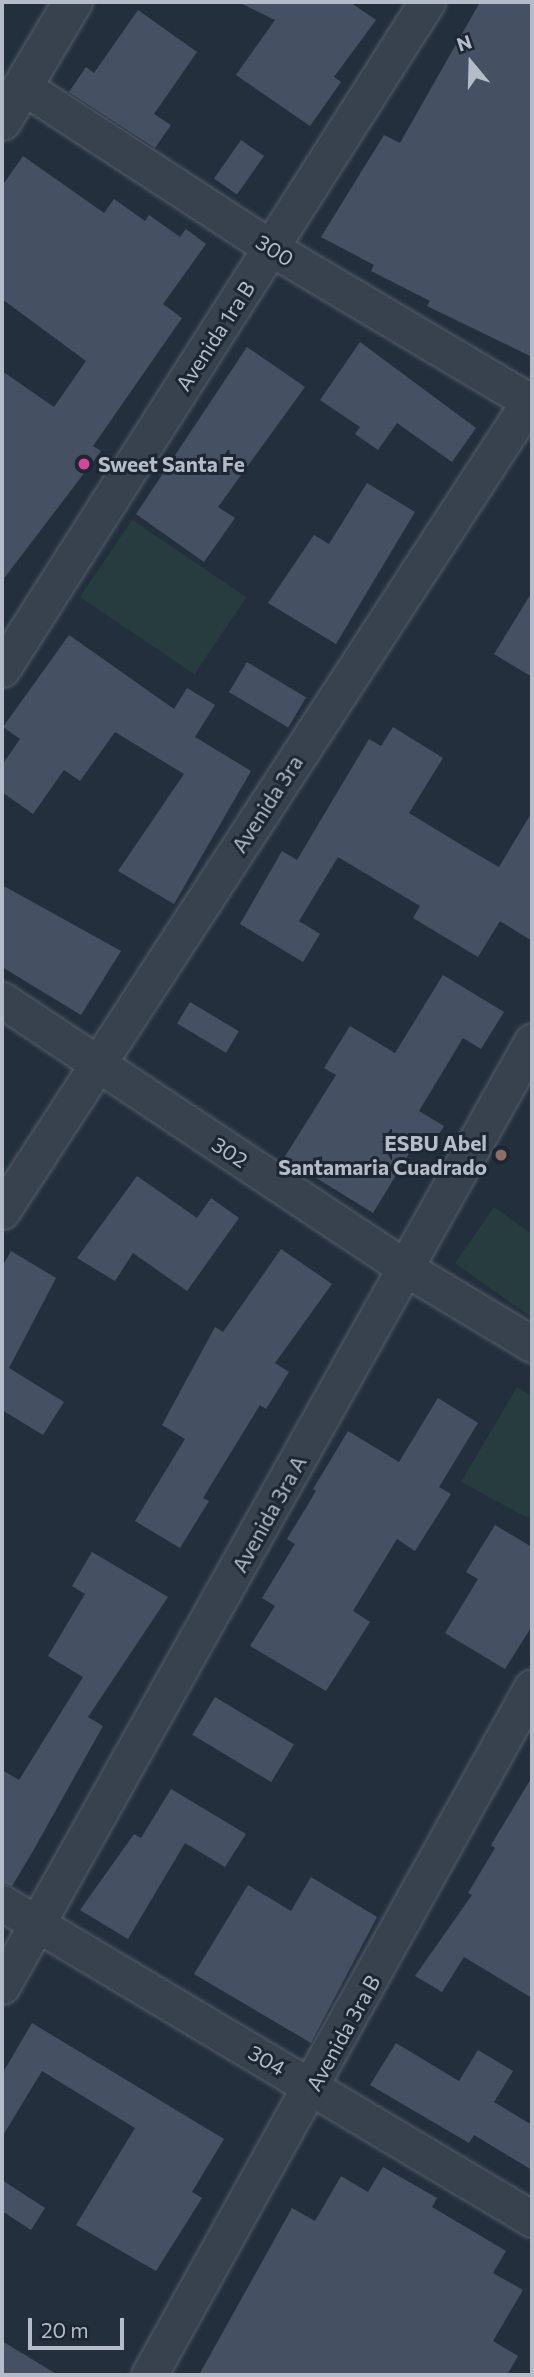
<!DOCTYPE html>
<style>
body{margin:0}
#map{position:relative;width:534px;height:2377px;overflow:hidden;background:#242f3e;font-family:Commissioner,sans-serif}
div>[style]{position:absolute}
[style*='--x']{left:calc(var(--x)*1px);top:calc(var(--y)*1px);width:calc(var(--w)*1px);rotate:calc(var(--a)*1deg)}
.green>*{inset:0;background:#263c3f;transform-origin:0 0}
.building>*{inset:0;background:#455162;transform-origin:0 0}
.roads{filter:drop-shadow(0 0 2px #565f6c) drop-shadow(0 0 2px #565f6c)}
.minor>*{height:35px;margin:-17.5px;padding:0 17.5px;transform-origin:17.5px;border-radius:17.5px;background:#38414e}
.tertiary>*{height:38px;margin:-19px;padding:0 19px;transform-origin:19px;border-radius:19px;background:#38414e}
.dots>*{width:19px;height:19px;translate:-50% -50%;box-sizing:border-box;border:4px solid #1d2633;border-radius:50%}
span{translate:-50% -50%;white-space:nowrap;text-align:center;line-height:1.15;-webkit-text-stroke:6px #1d2633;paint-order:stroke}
.street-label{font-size:21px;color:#b4bcc9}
.poi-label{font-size:21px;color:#b4bcc9;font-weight:700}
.left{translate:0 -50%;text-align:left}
.right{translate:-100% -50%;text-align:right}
.frame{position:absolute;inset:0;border:4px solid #b4bcc9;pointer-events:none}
.north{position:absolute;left:436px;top:28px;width:70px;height:70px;-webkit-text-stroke:5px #1d2633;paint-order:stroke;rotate:341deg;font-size:19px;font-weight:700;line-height:28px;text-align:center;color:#b4bcc9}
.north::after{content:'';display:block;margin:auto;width:24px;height:32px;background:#b4bcc9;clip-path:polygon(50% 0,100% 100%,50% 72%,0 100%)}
.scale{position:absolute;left:28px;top:2318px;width:96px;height:32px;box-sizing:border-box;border:4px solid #b4bcc9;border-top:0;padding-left:9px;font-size:21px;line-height:24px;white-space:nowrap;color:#b4bcc9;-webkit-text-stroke:5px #1d2633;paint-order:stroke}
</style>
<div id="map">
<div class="green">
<i style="left:132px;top:520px;width:138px;height:93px;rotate:34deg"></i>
<i style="clip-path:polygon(494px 1207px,532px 1234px,532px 1318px,455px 1263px)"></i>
<i style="clip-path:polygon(517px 1387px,532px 1396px,532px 1520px,461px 1482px)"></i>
</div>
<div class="building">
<i style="clip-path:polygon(238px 2px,350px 2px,376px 20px,334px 77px,341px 82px,310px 126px,236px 75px,275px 20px)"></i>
<i style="clip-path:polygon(480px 2px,532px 2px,532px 357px,427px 306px,430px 301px,371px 271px,374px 265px,321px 237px,384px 135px,400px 143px)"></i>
<i style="clip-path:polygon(138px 10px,197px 52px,154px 114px,171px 125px,155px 148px,69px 92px,86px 67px,94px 73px)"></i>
<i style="left:241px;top:140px;width:28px;height:47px;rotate:35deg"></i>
<i style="clip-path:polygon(23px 156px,104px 213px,114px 199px,145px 221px,149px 215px,180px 237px,186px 229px,206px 244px,163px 304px,182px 318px,93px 446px,101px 451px,2px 581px,2px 371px,54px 407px,86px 361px,2px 299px,2px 186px)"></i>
<i style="clip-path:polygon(360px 342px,476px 428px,452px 462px,397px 423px,378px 450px,355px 434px,360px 427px,320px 400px)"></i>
<i style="clip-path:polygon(247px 347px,305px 387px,218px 507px,235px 518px,204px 562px,136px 514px)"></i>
<i style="clip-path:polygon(367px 483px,415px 512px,336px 644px,268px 603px,314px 535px,329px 544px)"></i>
<i style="clip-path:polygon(532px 592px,532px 677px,494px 654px)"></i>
<i style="clip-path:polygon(69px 635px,174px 709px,187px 688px,215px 705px,195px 737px,251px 771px,174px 904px,118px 871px,184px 774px,115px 732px,80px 781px,64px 770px,33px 814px,2px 792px,2px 765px,20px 739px,3px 727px)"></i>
<i style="left:247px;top:662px;width:69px;height:35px;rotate:31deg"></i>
<i style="clip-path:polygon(393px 727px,443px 758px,409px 813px,473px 852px,499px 867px,532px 812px,532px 941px,500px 921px,478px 957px,413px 918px,420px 906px,338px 857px,299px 921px,320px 934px,303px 962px,240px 924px,282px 851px,297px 860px,369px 739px,381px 746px)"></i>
<i style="clip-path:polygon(2px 885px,121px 951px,81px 1015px,2px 967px)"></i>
<i style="clip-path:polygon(443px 975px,504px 1012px,481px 1049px,463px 1038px,419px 1111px,444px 1126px,431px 1147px,418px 1139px,373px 1213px,284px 1158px,336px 1075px,324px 1068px,350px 1026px,395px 1053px)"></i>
<i style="left:190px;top:1002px;width:57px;height:25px;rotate:31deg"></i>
<i style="clip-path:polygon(137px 1176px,197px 1218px,211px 1198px,239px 1218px,187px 1291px,133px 1253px,115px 1281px,77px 1258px)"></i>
<i style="clip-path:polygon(281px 1249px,332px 1284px,275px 1363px,289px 1372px,266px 1409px,260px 1405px,203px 1498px,209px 1501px,180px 1548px,135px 1521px,185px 1439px,162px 1425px,215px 1327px,223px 1332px)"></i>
<i style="clip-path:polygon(11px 1251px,56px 1278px,9px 1368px,64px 1402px,43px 1435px,2px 1410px,2px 1267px)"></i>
<i style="clip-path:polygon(438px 1398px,478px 1423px,439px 1487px,451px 1494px,415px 1551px,397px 1539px,353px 1611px,370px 1622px,326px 1691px,250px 1646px,275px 1606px,262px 1598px,295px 1544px,287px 1539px,316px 1491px,313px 1489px,348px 1431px,399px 1462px)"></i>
<i style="clip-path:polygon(495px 1525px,532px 1547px,532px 1626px,505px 1669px,445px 1633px,478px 1579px,466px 1572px)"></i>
<i style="clip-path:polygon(92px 1552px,168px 1597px,88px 1717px,103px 1726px,33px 1851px,12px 1886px,2px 1883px,2px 1770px,19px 1780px,83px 1677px,48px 1656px,85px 1594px,72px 1586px)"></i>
<i style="left:215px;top:1697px;width:92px;height:44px;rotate:31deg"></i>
<i style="clip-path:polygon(532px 1777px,532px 1998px,464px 1957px,442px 1992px,415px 1976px,472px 1895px,468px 1893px,495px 1848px,491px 1845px)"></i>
<i style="clip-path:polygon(171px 1789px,246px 1834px,225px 1867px,185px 1843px,128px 1939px,80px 1910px,134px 1834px,141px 1838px)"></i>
<i style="clip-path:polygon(311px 1877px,377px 1917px,311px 2043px,194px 1974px,248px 1885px,291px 1911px)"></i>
<i style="clip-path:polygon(32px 2023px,224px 2139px,192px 2192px,202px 2198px,156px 2271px,76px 2225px,135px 2128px,42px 2071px,2px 2137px,2px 2074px)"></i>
<i style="clip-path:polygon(396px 2043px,459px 2081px,478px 2050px,513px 2071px,494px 2102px,532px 2125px,532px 2170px,474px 2135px,469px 2143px,370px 2085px)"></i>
<i style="clip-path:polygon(383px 2167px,437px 2198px,432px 2207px,506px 2251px,493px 2273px,523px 2290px,493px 2341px,518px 2356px,507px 2375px,199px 2375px,292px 2208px,315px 2221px,341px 2176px,368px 2192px)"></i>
<i style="clip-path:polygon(2px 2180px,45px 2208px,31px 2230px,2px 2211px)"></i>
<i style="clip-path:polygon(2px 2341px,58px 2375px,2px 2375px)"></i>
</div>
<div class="roads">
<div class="minor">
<i style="--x:24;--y:87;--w:295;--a:33.1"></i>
<i style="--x:271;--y:248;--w:304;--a:30.7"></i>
<i style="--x:2;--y:669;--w:791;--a:-57.5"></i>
<i style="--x:2;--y:1000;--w:486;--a:33.6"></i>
<i style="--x:407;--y:1269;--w:146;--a:31"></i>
<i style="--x:2;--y:1211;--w:971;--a:-56.93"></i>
<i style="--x:2;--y:1903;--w:617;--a:30.8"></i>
<i style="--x:2;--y:1986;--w:1083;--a:-60.71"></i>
<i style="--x:149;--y:2375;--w:787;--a:-60.9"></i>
</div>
<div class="tertiary">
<i style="--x:2;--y:121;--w:139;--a:-59.2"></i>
</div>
</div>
<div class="dots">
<i style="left:84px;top:464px;background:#d1479c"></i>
<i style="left:501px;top:1155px;background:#8d6e63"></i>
</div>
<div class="street-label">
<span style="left:275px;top:250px;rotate:32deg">300</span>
<span style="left:215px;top:336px;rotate:-57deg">Avenida 1ra B</span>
<span style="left:267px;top:804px;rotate:-57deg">Avenida 3ra</span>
<span style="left:230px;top:1152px;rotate:33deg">302</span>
<span style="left:269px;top:1514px;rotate:-61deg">Avenida 3ra A</span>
<span style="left:343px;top:2033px;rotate:-61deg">Avenida 3ra B</span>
<span style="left:267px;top:2060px;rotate:30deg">304</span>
</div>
<div class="poi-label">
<span class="left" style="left:98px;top:464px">Sweet Santa Fe</span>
<span class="right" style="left:487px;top:1155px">ESBU Abel<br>Santamaria Cuadrado</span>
</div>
<div class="frame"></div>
<div class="north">N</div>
<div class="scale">20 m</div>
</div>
